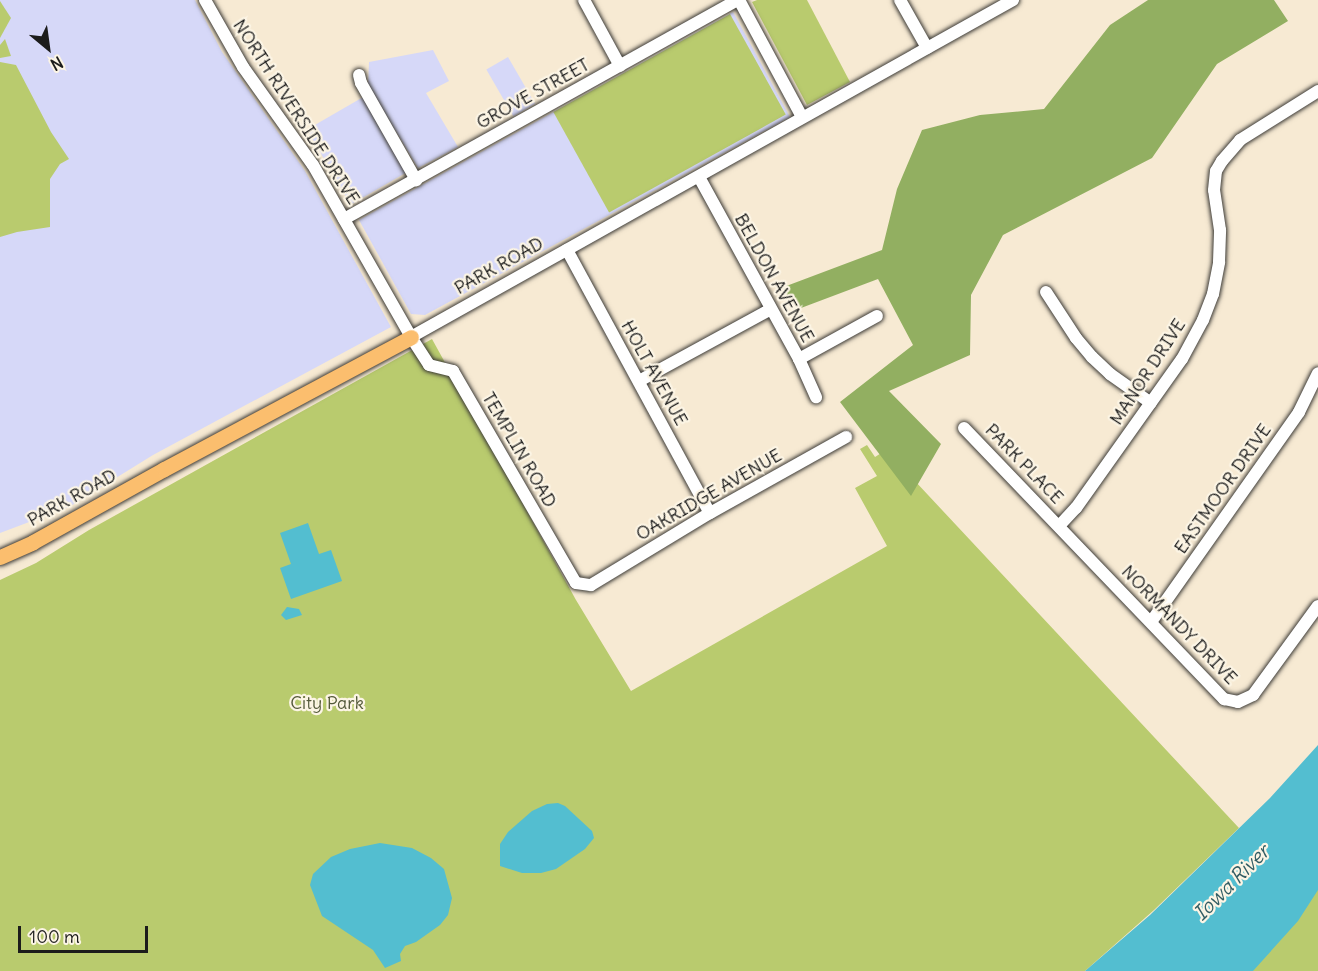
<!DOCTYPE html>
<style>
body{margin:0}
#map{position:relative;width:1318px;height:971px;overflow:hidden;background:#f7ead3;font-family:Delius,sans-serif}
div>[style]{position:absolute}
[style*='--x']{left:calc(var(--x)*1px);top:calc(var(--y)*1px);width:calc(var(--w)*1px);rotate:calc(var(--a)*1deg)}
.built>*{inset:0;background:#d6d8f8;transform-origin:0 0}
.green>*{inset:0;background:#b9cb6e;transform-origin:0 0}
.forest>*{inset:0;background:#92af61}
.water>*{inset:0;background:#53bed0}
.roads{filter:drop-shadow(0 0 2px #3d3b37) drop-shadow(0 0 2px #3d3b37)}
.minor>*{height:12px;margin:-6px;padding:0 6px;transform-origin:6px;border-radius:6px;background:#fff}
.major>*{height:15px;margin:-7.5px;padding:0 7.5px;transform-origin:7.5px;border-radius:7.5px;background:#fbbe6e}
span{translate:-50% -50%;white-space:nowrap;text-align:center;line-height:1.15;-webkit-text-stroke:4.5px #fcf5e5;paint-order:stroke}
.street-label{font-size:18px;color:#1c1c1c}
.park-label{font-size:18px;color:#535939}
.water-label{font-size:20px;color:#325d64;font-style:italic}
.north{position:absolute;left:18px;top:18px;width:60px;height:60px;-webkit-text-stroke:4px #fcf5e5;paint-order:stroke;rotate:151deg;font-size:16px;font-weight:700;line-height:24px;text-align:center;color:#1c1c1c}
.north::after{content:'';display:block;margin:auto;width:21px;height:27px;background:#1c1c1c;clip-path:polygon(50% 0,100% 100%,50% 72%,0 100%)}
.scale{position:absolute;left:18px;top:926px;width:130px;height:27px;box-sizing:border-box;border:3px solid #1c1c1c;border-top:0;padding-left:8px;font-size:18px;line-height:21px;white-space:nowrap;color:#1c1c1c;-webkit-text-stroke:4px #fcf5e5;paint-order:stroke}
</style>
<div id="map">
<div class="built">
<i style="clip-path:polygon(0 0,195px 0,222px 52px,305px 171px,391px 327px,153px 455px,69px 507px,0 533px)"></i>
<i style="clip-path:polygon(733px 12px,790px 117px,425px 315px,411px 314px,359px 220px)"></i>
<i style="clip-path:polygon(433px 50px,449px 81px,426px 93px,458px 147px,418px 168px,368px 85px,369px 62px)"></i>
<i style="left:508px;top:57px;width:54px;height:25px;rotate:60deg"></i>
<i style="left:365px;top:96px;width:87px;height:67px;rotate:60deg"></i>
</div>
<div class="green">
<i style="clip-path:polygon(757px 0,807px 0,850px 82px,807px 105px,752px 2px)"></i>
<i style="clip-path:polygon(0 1px,11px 18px,0 38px)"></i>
<i style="left:730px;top:14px;width:115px;height:202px;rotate:61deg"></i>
<i style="clip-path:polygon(5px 39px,11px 56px,0 58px,0 45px)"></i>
<i style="clip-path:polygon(0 62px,16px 65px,51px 132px,69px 159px,60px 164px,50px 179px,50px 227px,17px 232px,0 237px)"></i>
<i style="clip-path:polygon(432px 339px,576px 600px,631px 691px,887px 546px,855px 488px,877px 476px,860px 449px,867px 445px,875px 457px,886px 450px,1239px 828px,1154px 910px,1085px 971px,0 971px,0 580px,36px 563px,89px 530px)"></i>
<i style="clip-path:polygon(1318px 881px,1318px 971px,1245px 971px)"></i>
</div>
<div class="forest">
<i style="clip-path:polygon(1148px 0,1274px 0,1288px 21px,1217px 64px,1152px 158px,1003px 235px,971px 295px,970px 355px,889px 391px,941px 444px,911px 496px,840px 402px,913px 345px,878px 279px,793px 311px,781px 288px,882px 250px,897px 189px,922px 130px,980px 115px,1044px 109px,1110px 25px)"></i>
</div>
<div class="water">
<i style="clip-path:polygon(308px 523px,319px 554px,331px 550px,342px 581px,291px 599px,280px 568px,291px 564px,280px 533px)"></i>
<i style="clip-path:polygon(287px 607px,299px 609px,302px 615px,286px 620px,281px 615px)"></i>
<i style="clip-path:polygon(1318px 745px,1318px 890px,1298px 921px,1253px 971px,1085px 971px,1150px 915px,1270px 798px)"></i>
<i style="clip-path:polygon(558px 803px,565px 806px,592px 831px,594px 838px,585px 849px,556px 869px,541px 873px,522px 873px,500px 866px,500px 844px,508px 832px,532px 811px,547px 804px)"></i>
<i style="clip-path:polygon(380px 843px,412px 848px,431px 858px,444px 869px,452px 898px,448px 915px,440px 925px,416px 942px,405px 946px,400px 954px,401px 961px,385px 968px,373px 950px,322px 916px,310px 885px,313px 874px,331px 857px,350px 849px)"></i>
</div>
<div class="roads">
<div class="minor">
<i style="--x:205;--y:0;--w:77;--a:60.4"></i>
<i style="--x:243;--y:67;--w:120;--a:54.5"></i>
<i style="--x:313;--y:165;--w:198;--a:60.3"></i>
<i style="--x:411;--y:337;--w:33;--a:57"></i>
<i style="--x:429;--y:365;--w:25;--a:14"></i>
<i style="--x:453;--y:371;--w:245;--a:59.9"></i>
<i style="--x:576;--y:583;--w:15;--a:8"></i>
<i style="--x:591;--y:585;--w:139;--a:-31.2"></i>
<i style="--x:710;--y:513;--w:156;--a:-29.2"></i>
<i style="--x:584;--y:0;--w:75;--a:61.4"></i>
<i style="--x:739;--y:0;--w:133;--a:61.7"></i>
<i style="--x:900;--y:0;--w:55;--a:60.6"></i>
<i style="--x:359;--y:75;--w:8;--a:76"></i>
<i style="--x:361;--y:83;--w:112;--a:60.4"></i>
<i style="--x:699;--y:177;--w:208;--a:61.2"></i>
<i style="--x:799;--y:359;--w:42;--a:65.9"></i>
<i style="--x:344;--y:219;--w:451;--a:-29.1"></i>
<i style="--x:567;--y:250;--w:299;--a:61.5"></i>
<i style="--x:1046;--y:292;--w:55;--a:56.9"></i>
<i style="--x:1076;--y:338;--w:25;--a:50"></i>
<i style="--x:1092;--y:357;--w:25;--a:43"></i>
<i style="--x:1110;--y:374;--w:50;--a:35.3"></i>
<i style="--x:411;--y:337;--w:690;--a:-29.24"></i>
<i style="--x:799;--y:359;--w:89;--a:-28.9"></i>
<i style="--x:639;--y:381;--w:150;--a:-28.6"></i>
<i style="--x:964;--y:428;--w:376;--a:46.2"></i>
<i style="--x:1224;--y:699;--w:14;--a:12"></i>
<i style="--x:1238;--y:702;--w:17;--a:-25"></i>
<i style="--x:1253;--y:695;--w:110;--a:-53.9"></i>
<i style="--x:1059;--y:526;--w:25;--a:-47"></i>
<i style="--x:1076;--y:508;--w:183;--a:-54.6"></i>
<i style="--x:1182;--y:359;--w:44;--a:-61.7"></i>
<i style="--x:1203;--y:320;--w:28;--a:-69"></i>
<i style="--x:1213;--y:294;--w:33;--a:-79"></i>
<i style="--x:1219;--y:262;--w:32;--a:-88"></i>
<i style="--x:1220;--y:230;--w:40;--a:-98.5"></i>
<i style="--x:1214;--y:190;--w:19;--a:-84"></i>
<i style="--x:1216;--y:171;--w:12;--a:-59"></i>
<i style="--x:1222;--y:161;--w:28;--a:-49"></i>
<i style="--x:1240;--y:140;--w:92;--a:-32.1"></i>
<i style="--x:1151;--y:622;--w:257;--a:-54.8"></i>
<i style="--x:1299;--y:412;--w:43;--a:-64"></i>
</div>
<div class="major">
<i style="--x:0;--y:557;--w:36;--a:-24"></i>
<i style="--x:33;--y:542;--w:150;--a:-29.1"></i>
<i style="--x:164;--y:469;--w:280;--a:-28.1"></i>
</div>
</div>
<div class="street-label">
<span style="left:533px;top:94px;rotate:-29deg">GROVE STREET</span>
<span style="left:296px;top:112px;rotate:57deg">NORTH RIVERSIDE DRIVE</span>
<span style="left:499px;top:266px;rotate:-29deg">PARK ROAD</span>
<span style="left:774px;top:278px;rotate:61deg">BELDON AVENUE</span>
<span style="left:1148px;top:372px;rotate:-57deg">MANOR DRIVE</span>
<span style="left:654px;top:373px;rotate:61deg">HOLT AVENUE</span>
<span style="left:519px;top:450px;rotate:60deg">TEMPLIN ROAD</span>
<span style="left:1024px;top:464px;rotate:46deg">PARK PLACE</span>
<span style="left:1223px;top:489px;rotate:-55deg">EASTMOOR DRIVE</span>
<span style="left:709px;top:495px;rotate:-30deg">OAKRIDGE AVENUE</span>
<span style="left:72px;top:498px;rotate:-29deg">PARK ROAD</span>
<span style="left:1179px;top:625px;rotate:46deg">NORMANDY DRIVE</span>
</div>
<div class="park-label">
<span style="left:327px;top:703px">City Park</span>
</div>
<div class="water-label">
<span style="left:1231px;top:882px;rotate:-45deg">Iowa River</span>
</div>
<div class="north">N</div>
<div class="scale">100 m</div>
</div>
